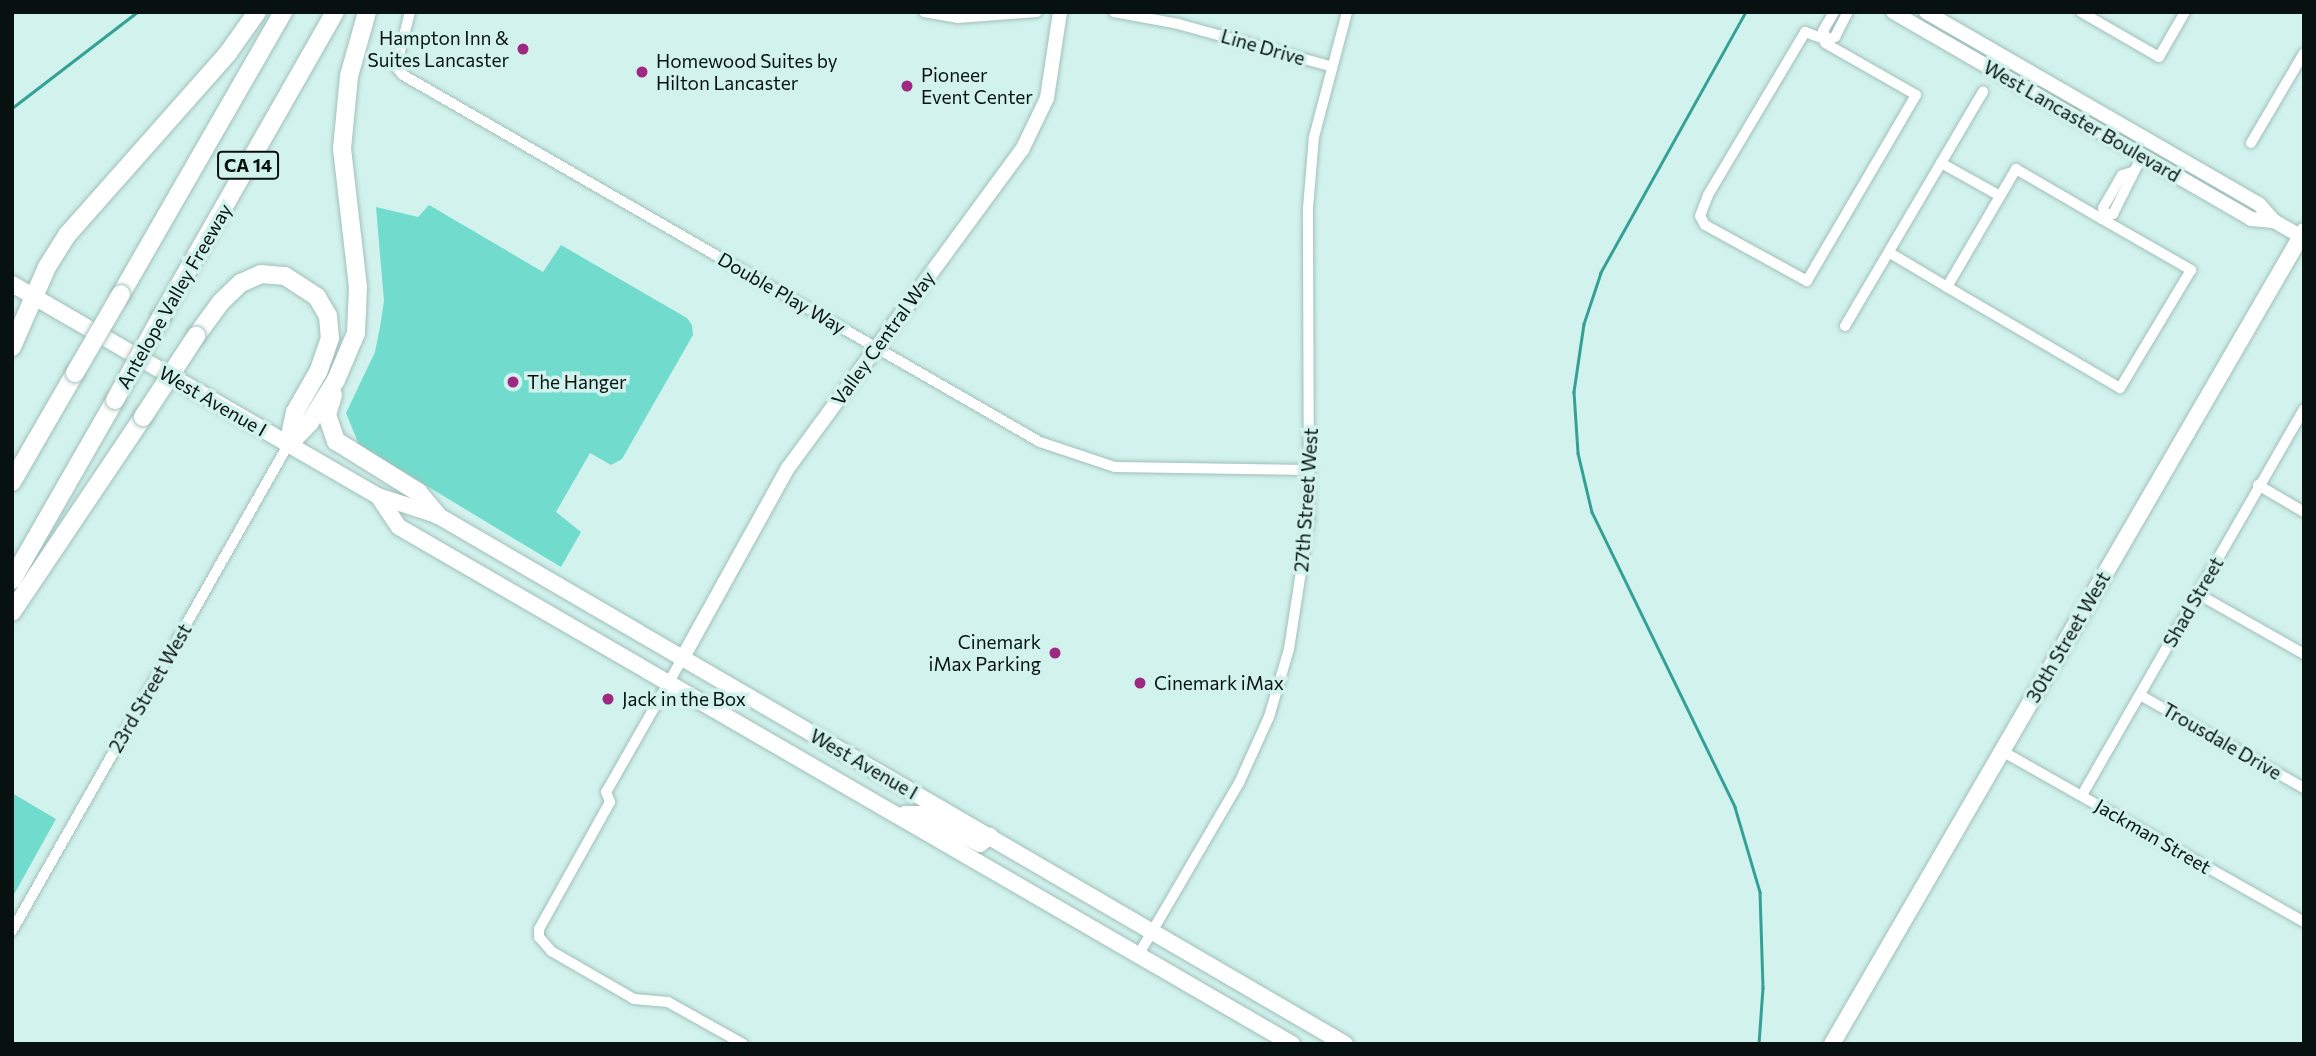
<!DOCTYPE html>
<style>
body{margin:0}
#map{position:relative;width:2316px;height:1056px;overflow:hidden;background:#d2f2ed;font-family:Commissioner,sans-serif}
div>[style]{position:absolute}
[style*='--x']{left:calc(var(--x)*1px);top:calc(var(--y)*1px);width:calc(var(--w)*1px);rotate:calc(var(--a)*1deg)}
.green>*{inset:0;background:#71dccd}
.stream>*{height:2.5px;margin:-1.25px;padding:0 1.25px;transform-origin:1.25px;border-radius:1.25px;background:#33a195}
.roads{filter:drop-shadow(0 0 2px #a1c0bb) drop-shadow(0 0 2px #a1c0bb)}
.street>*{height:10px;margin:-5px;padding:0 5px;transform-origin:5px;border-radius:5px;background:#fff}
.secondary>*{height:14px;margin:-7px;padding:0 7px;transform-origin:7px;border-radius:7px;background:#fff}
.primary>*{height:16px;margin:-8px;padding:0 8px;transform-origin:8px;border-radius:8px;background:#fff}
.highway>*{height:18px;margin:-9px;padding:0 9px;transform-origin:9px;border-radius:9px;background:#fff}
.bridges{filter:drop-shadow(0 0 2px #a1c0bb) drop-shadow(0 0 2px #a1c0bb)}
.highway-bridge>*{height:18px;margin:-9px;padding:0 9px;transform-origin:9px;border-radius:9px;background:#fff}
.dots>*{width:19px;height:19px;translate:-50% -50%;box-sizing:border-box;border:4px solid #d2f2ed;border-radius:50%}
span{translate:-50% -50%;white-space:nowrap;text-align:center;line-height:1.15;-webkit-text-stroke:7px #d2f2ed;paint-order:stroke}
.shield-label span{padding:2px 5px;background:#d2f2ed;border:2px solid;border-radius:5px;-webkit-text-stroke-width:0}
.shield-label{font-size:18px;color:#071210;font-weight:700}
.poi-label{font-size:19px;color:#071210}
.right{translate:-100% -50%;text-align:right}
.left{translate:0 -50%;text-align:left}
.street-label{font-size:19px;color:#071210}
.frame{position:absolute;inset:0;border:14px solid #071210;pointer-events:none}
</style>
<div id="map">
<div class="green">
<i style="clip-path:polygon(429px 205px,543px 272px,561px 245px,687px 318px,692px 325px,693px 335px,622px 459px,611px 465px,590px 453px,556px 512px,581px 532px,561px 567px,359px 445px,346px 413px,375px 352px,380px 327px,384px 301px,376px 207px,418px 217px)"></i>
<i style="clip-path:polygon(12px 793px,56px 819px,12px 898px)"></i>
</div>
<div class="stream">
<i style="--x:1746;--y:12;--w:299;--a:119.1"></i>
<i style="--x:1601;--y:273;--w:54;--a:108.4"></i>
<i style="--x:1584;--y:324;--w:69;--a:98.4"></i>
<i style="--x:1574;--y:392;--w:61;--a:86.2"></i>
<i style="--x:1578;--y:453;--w:61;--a:76.7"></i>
<i style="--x:1592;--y:512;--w:328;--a:64.1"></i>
<i style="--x:1735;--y:807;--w:89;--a:73.6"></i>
<i style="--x:1760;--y:892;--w:96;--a:88.2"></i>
<i style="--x:1763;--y:988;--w:56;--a:94.1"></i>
<i style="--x:12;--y:108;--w:158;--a:-37.5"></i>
</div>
<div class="roads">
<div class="street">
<i style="--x:410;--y:12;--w:57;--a:104.3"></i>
<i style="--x:396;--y:67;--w:11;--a:49"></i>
<i style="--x:403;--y:75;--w:735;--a:29.95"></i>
<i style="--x:1040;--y:442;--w:79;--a:18.4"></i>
<i style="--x:1115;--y:467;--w:195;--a:0.9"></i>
<i style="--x:924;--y:12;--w:34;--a:10"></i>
<i style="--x:957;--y:18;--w:80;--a:-4.3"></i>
<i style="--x:1114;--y:12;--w:65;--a:10.6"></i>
<i style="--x:1178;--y:24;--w:157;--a:15.5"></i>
<i style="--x:1834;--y:12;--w:22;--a:120"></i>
<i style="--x:1823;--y:31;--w:10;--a:66"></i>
<i style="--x:1827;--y:40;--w:9;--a:-21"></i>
<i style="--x:1835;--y:37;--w:28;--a:-63"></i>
<i style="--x:2081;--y:12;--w:90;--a:30"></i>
<i style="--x:2159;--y:57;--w:52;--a:-60"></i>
<i style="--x:1825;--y:43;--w:105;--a:29.7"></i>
<i style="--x:1916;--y:95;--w:216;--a:120.4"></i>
<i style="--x:1807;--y:281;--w:116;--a:-151.2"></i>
<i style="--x:1705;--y:225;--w:10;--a:-119"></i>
<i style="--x:1700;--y:216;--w:22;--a:-69"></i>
<i style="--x:1708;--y:195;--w:190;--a:-59.2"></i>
<i style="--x:1805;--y:32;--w:23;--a:20"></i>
<i style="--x:2251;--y:143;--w:104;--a:-59.5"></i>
<i style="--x:1941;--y:163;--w:68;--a:29.2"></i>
<i style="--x:2132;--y:172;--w:10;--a:163"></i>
<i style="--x:2122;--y:175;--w:38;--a:120"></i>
<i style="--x:2103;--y:208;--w:6;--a:72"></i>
<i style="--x:2105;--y:214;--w:8;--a:0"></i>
<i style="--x:2113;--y:214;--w:65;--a:-63.4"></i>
<i style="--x:2102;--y:219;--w:103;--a:29.8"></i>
<i style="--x:2191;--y:270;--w:138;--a:121"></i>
<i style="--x:2120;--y:388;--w:200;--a:-149.7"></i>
<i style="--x:1947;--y:287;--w:137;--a:-59.7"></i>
<i style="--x:2016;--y:169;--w:99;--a:30.2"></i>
<i style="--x:2102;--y:219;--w:6;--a:-59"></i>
<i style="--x:1890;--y:253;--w:66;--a:30.8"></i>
<i style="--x:1845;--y:326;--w:272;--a:-59.5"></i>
<i style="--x:2258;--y:485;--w:53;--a:30.4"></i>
<i style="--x:2198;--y:594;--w:122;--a:29.5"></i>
<i style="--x:682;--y:659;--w:153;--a:119.7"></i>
<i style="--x:606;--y:792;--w:11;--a:68"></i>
<i style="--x:610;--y:802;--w:145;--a:119.2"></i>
<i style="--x:539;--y:929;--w:8;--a:90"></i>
<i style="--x:539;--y:937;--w:18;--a:49"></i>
<i style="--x:551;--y:951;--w:96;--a:30"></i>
<i style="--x:634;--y:999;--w:34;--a:5"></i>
<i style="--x:668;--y:1002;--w:86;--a:29.2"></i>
<i style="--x:2140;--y:695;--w:189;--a:29.6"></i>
<i style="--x:2002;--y:751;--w:347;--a:29.5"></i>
<i style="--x:2082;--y:795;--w:445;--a:-60.1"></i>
<i style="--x:12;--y:931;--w:559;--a:-60.41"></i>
<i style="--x:1139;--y:954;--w:198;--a:-59.7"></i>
<i style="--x:1239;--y:783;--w:72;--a:-65.6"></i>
<i style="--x:1269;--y:717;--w:71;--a:-73.6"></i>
<i style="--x:1289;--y:649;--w:131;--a:-81.2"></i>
<i style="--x:1309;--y:520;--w:312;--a:-90.2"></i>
<i style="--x:1308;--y:208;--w:71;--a:-85.2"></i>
<i style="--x:1314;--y:137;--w:129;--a:-75.2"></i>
</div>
<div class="secondary">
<i style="--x:1893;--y:12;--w:414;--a:30"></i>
<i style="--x:2251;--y:219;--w:23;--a:5"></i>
<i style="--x:1926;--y:12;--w:384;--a:30"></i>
<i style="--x:2259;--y:204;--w:23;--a:49"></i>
<i style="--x:2274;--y:221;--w:34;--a:30"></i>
<i style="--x:682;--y:659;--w:218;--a:-61"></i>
<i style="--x:788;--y:468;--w:395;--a:-53.7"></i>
<i style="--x:1022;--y:150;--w:58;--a:-64.3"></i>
<i style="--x:1047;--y:98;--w:87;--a:-81.4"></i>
</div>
<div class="primary">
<i style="--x:12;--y:284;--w:423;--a:30.1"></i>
<i style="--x:378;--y:496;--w:62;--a:17.9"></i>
<i style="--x:437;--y:515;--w:1051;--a:30.23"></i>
<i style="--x:378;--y:496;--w:37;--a:56"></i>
<i style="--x:399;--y:527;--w:1032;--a:30.07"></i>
<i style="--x:905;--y:814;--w:14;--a:0"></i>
<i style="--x:919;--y:814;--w:68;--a:26.2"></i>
<i style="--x:980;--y:844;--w:13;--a:-39"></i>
<i style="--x:1832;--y:1044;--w:940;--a:-59.86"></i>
</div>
<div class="highway">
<i style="--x:121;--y:294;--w:325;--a:-60.1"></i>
<i style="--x:161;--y:317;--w:351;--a:-60.3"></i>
<i style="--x:196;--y:336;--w:42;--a:-53.7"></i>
<i style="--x:221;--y:302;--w:28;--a:-44"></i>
<i style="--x:241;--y:283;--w:22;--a:-24"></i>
<i style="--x:261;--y:274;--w:24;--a:5"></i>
<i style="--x:285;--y:276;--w:38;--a:33"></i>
<i style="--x:317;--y:297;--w:22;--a:60"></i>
<i style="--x:328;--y:316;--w:22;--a:85"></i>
<i style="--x:330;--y:338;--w:36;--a:109"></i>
<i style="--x:318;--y:372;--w:46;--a:119.9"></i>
<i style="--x:295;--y:412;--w:34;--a:102"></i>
<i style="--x:12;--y:347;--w:87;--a:-66.4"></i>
<i style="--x:47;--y:267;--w:39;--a:-58"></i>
<i style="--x:68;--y:234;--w:242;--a:-48.5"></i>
<i style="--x:228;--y:53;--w:50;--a:-54.7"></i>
<i style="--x:333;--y:395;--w:21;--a:107"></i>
<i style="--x:327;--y:415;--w:28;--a:71"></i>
<i style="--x:336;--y:441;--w:97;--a:31.9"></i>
<i style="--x:418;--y:492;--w:30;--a:50"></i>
<i style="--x:288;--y:445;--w:32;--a:-46"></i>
<i style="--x:310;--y:422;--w:49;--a:-58.2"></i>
<i style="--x:336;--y:380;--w:51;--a:-66.9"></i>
<i style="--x:356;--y:333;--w:46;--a:-87.5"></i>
<i style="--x:358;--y:287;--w:139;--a:-96.6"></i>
<i style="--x:342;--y:149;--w:73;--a:-84.5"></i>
<i style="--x:349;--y:76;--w:66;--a:-74.3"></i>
<i style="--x:12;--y:482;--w:126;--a:-60"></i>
<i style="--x:12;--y:580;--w:207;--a:-60.2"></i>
<i style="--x:12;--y:612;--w:235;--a:-56.1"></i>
</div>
</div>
<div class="bridges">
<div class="highway-bridge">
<i style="--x:75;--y:373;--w:91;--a:-59.8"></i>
<i style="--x:115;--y:400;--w:95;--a:-61"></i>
<i style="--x:143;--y:417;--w:97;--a:-56.8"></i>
</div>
</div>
<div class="dots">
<i style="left:523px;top:49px;background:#9f2882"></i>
<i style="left:642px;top:72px;background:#9f2882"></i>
<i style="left:907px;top:86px;background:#9f2882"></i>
<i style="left:513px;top:382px;background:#9f2882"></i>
<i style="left:1055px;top:653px;background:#9f2882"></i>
<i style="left:1140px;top:683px;background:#9f2882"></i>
<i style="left:608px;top:699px;background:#9f2882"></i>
</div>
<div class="shield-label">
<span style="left:248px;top:165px">CA 14</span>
</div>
<div class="poi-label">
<span class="right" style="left:509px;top:49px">Hampton Inn &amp;<br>Suites Lancaster</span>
<span class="left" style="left:656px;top:72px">Homewood Suites by<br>Hilton Lancaster</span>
<span class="left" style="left:921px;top:86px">Pioneer<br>Event Center</span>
<span class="left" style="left:527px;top:382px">The Hanger</span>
<span class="right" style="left:1041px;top:653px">Cinemark<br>iMax Parking</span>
<span class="left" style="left:1154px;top:683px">Cinemark iMax</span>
<span class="left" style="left:622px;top:699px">Jack in the Box</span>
</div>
<div class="street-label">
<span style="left:1263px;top:47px;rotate:16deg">Line Drive</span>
<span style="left:2082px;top:121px;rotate:30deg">West Lancaster Boulevard</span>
<span style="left:782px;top:293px;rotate:30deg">Double Play Way</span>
<span style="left:174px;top:296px;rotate:-60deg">Antelope Valley Freeway</span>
<span style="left:883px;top:338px;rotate:-54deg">Valley Central Way</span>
<span style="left:213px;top:401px;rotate:30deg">West Avenue I</span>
<span style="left:1306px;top:500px;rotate:-86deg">27th Street West</span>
<span style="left:2193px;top:602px;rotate:-60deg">Shad Street</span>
<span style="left:2068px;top:637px;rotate:-60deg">30th Street West</span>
<span style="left:150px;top:688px;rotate:-60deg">23rd Street West</span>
<span style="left:2222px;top:741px;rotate:30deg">Trousdale Drive</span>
<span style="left:864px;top:764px;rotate:30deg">West Avenue I</span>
<span style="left:2153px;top:836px;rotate:30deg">Jackman Street</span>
</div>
<div class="frame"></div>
</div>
